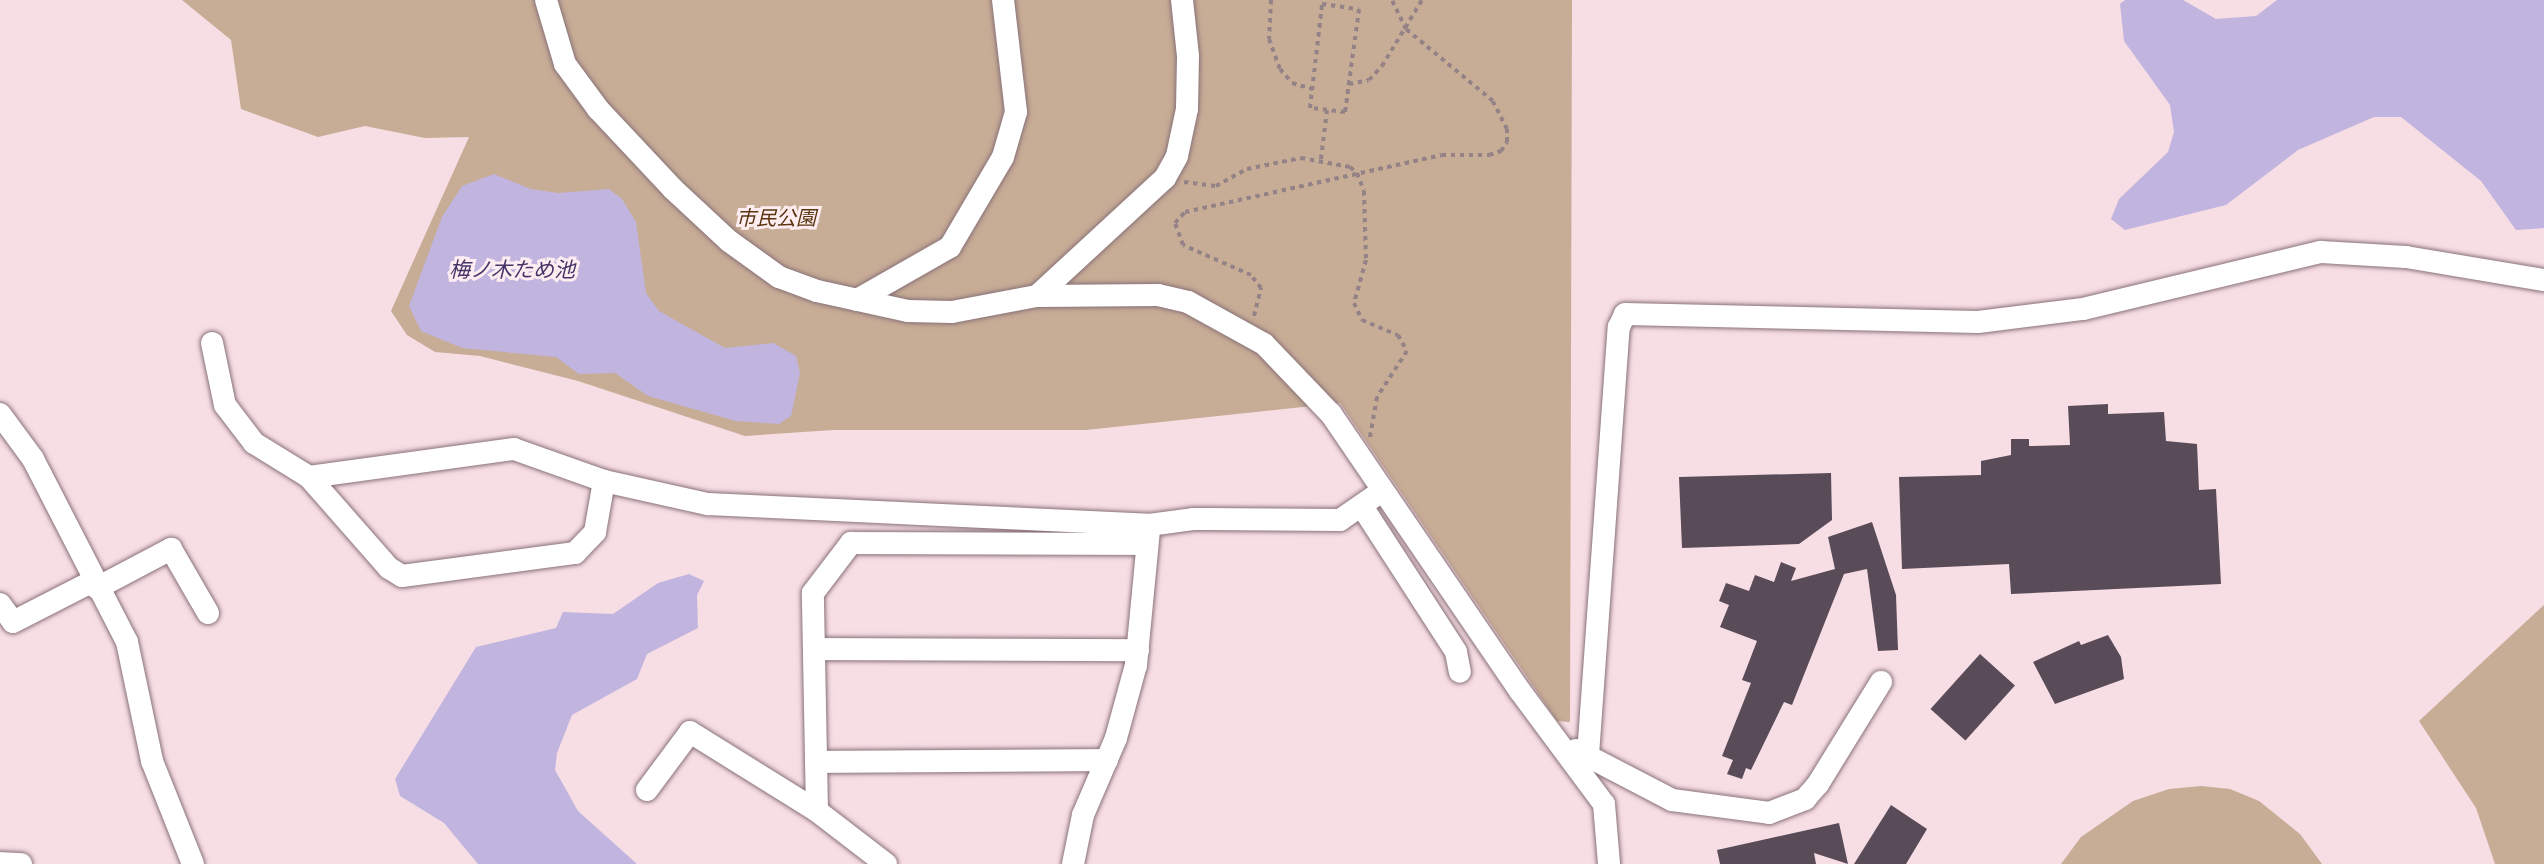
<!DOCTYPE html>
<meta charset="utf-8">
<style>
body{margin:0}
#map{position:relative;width:2544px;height:864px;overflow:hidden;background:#f7dde4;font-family:Merriweather,"Noto Sans JP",serif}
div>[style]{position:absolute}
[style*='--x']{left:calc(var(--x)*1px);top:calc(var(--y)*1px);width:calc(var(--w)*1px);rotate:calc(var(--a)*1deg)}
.green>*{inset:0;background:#c7ac96}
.water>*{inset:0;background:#c1b5e0}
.building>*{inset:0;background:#594b58;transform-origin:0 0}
.path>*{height:4px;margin-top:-2px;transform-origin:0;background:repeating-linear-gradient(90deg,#948287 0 4.5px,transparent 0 9px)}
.roads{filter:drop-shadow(0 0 2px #897278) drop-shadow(0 0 2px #897278)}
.minor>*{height:22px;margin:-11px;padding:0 11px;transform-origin:11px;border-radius:11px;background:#fff}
span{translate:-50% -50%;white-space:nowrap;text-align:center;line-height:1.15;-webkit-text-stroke:6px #fdedf1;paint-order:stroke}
.park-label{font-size:20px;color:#5a350f;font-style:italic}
.water-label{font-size:21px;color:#463469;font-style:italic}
</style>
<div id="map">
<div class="green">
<i style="clip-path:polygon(182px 0,1572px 0,1570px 722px,1557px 721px,1340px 403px,1086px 430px,833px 430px,745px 436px,578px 381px,480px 356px,435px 352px,407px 335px,391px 311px,469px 137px,425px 138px,365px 126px,318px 137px,241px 109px,231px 40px)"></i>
<i style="clip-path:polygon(2544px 605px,2544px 864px,2495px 864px,2476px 808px,2419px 721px)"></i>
<i style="clip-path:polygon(2201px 786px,2230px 789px,2259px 801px,2300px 834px,2322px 864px,2061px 864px,2081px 837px,2133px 801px,2169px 789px)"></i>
</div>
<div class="water">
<i style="clip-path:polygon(2125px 0,2183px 0,2216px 19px,2256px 16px,2277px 0,2544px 0,2544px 228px,2516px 230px,2481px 181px,2401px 117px,2374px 117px,2298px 150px,2226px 205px,2125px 230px,2111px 219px,2119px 199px,2168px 152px,2174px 132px,2170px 105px,2124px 41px,2120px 4px)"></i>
<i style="clip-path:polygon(494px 174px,531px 189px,558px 193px,609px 189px,622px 199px,636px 222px,646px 293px,659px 311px,725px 348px,773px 343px,796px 356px,800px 373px,791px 416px,779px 424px,736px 421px,648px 396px,615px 373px,579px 374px,556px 357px,462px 348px,421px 331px,409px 306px,442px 217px,462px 186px)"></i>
<i style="clip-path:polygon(689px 574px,704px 581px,697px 595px,698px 628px,647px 654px,637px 679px,572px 715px,557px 753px,555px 770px,578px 811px,637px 864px,478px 864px,444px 823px,400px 796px,395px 779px,476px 647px,556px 628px,563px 612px,613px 614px,658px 583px)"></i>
</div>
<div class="building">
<i style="clip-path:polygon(2108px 404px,2108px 414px,2164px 412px,2166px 441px,2197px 444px,2199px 490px,2216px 489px,2221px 584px,2011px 594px,2009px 564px,1902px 569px,1899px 477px,1981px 475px,1981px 461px,2011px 455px,2011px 439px,2029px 439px,2029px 446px,2070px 445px,2068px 406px)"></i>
<i style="clip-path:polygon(1831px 473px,1832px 520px,1799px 544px,1682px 548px,1679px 477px)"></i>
<i style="clip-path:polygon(1872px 522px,1896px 595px,1898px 650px,1878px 651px,1867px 569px,1844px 574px,1792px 705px,1784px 702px,1751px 770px,1746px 768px,1742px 779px,1727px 774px,1733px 760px,1722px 756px,1751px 683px,1742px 680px,1757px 641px,1720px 627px,1729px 605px,1719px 601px,1726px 583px,1749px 591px,1755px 575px,1774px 582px,1781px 562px,1796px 568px,1791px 581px,1835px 569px,1828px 537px)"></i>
<i style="clip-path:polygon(2108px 635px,2121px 657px,2124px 679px,2055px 704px,2033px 662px,2079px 641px,2081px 645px)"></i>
<i style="left:1980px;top:654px;width:47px;height:74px;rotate:42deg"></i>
<i style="clip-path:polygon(1891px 805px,1927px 829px,1906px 864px,1854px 864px)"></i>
<i style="clip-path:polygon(1839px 823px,1848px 864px,1814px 853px,1816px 864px,1720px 864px,1717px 850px)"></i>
</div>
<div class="path">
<i style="--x:1271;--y:0;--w:39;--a:93"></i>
<i style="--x:1269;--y:39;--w:32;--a:70"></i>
<i style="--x:1280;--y:69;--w:18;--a:49"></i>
<i style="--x:1292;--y:83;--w:22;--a:16"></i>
<i style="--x:1322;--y:4;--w:37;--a:8"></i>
<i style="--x:1359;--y:9;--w:104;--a:97.7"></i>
<i style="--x:1345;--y:112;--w:35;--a:-173"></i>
<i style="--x:1310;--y:108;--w:105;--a:-83.4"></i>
<i style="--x:1349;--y:84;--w:20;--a:-11"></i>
<i style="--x:1369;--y:80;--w:19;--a:-47"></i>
<i style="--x:1382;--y:66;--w:77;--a:-58.8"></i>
<i style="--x:1321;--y:159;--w:49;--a:-83"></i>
<i style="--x:1184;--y:182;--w:32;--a:7"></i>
<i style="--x:1216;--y:186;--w:35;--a:-29"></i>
<i style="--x:1247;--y:169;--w:55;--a:-11.5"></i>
<i style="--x:1301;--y:158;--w:50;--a:10.4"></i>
<i style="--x:1350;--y:167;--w:9;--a:41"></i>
<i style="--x:1357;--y:173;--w:19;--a:69"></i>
<i style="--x:1364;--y:191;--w:69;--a:88.3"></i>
<i style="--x:1366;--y:260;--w:45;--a:105.6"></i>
<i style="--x:1354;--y:303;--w:19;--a:65"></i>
<i style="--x:1362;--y:320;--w:39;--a:23"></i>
<i style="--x:1398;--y:335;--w:18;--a:61"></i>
<i style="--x:1407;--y:351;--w:55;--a:123.1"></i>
<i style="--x:1377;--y:397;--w:41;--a:99.9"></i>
<i style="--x:1254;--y:316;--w:29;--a:-76"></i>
<i style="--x:1261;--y:288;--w:16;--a:-128"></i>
<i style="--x:1251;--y:275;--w:74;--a:-156.2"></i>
<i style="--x:1183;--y:245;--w:23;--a:-110"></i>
<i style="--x:1175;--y:223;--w:15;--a:-48"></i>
<i style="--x:1185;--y:212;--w:263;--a:-12.5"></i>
<i style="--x:1442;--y:155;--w:47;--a:0"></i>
<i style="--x:1489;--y:155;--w:13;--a:-18"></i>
<i style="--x:1501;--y:151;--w:11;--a:-56"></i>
<i style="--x:1507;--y:142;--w:13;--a:-90"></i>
<i style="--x:1507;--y:129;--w:31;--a:-117"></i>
<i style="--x:1493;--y:101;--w:113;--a:-140.4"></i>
<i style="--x:1406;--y:29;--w:32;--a:-116"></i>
</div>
<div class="roads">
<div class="minor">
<i style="--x:546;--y:0;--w:67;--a:73.5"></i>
<i style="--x:565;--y:64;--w:56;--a:53.7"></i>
<i style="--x:598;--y:109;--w:110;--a:46.8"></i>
<i style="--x:673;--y:189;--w:76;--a:42.9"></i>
<i style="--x:729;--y:241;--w:62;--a:35.8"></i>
<i style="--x:779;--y:277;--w:40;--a:20.2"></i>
<i style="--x:817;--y:291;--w:93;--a:12.4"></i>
<i style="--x:908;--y:311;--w:44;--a:1.3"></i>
<i style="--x:952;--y:312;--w:86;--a:-10.7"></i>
<i style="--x:1037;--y:296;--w:121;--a:-0.5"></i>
<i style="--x:1158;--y:295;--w:31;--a:13"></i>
<i style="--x:1188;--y:302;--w:87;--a:28.9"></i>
<i style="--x:1264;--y:344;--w:97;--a:46.3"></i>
<i style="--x:1331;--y:414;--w:335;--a:55.7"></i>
<i style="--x:1520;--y:691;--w:141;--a:53.4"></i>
<i style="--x:1604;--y:804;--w:60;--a:85.2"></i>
<i style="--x:1037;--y:296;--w:174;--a:-42.7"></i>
<i style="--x:1165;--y:178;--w:25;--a:-61"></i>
<i style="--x:1177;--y:156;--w:48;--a:-78"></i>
<i style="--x:1187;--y:109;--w:53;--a:-88.9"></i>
<i style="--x:1188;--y:56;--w:56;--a:-96.1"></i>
<i style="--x:857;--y:300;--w:107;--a:-29.7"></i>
<i style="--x:950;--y:247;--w:104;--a:-59.5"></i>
<i style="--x:1003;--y:157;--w:47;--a:-73.9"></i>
<i style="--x:1016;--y:112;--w:113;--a:-96.6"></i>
<i style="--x:212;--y:343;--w:63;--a:78.2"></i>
<i style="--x:225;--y:405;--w:48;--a:52.7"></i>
<i style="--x:254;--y:443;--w:65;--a:31.7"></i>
<i style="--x:309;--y:477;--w:207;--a:-7.8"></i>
<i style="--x:514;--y:449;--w:96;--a:19.6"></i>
<i style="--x:604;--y:481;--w:107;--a:12.5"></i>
<i style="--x:708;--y:504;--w:441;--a:2.7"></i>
<i style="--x:1149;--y:525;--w:44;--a:-7.8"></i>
<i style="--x:1193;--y:519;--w:147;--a:0.4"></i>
<i style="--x:1340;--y:520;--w:51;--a:-34.6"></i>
<i style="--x:0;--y:414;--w:56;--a:53.7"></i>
<i style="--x:33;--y:459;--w:206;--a:62.8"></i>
<i style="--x:127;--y:642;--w:122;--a:78.1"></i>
<i style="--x:152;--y:761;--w:111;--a:68.3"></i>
<i style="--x:309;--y:477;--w:121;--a:48.7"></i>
<i style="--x:389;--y:568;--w:15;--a:32"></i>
<i style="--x:402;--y:576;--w:175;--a:-7.6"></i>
<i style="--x:575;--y:553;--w:29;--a:-46"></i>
<i style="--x:595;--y:532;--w:52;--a:-80"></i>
<i style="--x:1363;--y:508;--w:171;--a:57.1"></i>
<i style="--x:1456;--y:652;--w:20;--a:79"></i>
<i style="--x:97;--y:588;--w:84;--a:-27.8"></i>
<i style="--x:171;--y:549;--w:74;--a:60"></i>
<i style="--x:0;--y:604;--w:22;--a:54"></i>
<i style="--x:13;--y:622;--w:90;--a:-27.1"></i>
<i style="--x:814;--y:649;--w:324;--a:0.2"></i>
<i style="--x:1576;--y:750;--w:108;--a:27.5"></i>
<i style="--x:1672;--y:800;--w:98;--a:7.6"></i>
<i style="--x:1769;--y:813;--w:39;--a:-21"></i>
<i style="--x:1805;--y:799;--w:20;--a:-49"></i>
<i style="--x:1818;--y:784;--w:120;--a:-58.3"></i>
<i style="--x:1588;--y:755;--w:429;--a:-85.9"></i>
<i style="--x:1619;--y:327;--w:14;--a:-65"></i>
<i style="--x:1625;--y:314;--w:353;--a:1.3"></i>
<i style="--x:1978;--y:322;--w:106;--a:-7.1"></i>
<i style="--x:2083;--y:309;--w:245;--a:-13.5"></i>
<i style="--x:2321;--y:252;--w:85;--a:3.4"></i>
<i style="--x:2406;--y:257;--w:140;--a:9.5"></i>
<i style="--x:816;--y:762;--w:291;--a:-0.4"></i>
<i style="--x:647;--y:790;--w:72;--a:-53.4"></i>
<i style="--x:690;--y:732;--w:150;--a:31.9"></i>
<i style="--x:0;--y:863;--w:21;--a:3"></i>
<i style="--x:886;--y:864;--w:87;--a:-142.5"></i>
<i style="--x:817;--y:811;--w:218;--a:-91.1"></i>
<i style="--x:813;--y:593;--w:63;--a:-52.8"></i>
<i style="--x:851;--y:543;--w:296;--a:0.2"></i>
<i style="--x:1073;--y:864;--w:50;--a:-78.5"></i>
<i style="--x:1083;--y:815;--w:84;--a:-66.8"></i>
<i style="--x:1116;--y:738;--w:76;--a:-74.7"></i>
<i style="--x:1136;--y:665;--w:136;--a:-84.5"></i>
</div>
</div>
<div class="park-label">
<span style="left:776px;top:217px">市民公園</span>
</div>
<div class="water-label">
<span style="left:512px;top:270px">梅ノ木ため池</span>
</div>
</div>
